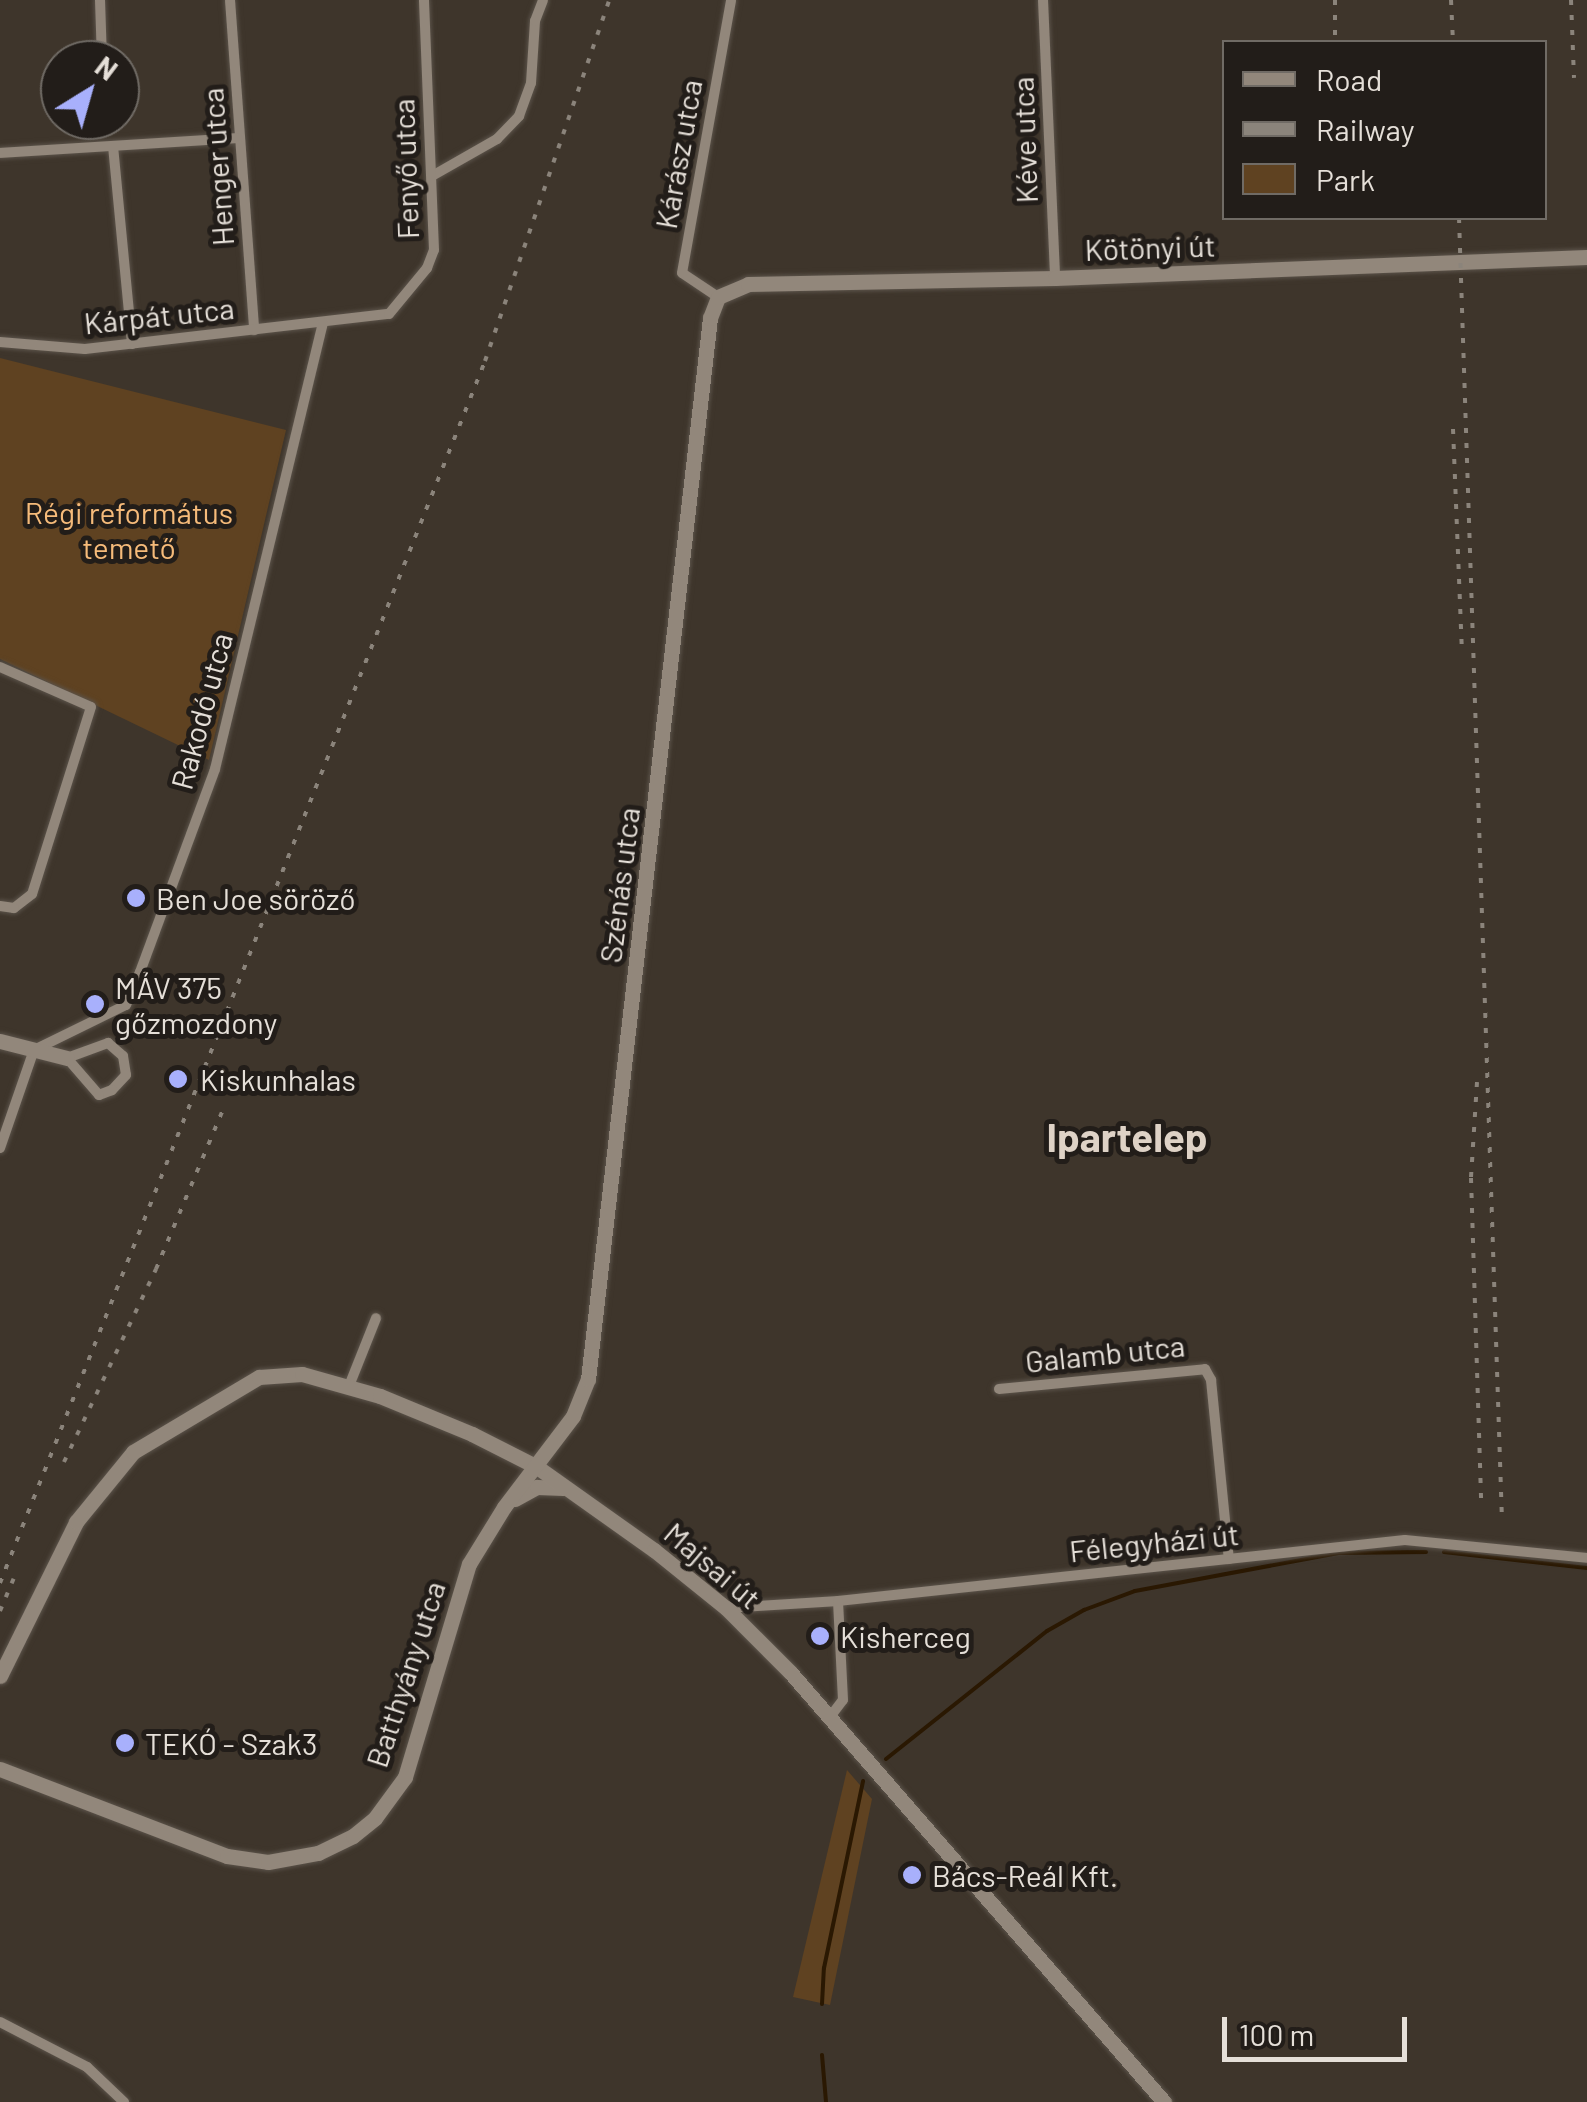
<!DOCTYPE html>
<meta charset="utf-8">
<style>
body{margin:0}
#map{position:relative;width:1587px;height:2102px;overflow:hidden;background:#3e352b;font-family:Barlow,sans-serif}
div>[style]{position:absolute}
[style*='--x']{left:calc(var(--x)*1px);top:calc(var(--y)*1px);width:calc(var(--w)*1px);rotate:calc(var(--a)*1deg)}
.green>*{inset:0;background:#5f4221}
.stream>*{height:4px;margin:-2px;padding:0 2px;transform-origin:2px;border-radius:2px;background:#2a1802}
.roads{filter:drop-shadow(0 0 2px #5b534a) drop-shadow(0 0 2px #5b534a)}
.street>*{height:10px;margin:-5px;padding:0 5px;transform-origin:5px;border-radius:5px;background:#92877b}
.secondary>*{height:15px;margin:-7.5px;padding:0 7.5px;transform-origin:7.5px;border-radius:7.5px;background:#92877b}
.rail>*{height:4px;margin-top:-2px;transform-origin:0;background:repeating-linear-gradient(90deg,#8b847b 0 5px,transparent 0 15px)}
.dots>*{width:28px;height:28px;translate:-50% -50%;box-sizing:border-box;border:5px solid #221d19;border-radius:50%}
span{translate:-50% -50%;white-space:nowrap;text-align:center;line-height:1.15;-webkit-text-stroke:10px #221d19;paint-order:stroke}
.street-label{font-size:30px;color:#e5dfd8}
.park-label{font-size:30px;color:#f6bb7a}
.poi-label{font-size:30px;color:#e5dfd8}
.left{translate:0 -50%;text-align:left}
.district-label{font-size:40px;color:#ded2c6;font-weight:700}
.legend{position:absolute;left:1222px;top:40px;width:325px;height:180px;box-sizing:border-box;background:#221d19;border:2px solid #706b65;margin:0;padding:12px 18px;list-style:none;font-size:30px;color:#e5dfd8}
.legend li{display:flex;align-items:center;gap:20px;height:50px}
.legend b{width:50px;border:2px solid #706b65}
.north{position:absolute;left:40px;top:40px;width:100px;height:100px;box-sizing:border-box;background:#221d19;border:2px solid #706b65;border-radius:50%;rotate:37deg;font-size:28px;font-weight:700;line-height:40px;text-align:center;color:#e5dfd8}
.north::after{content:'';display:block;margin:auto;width:35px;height:45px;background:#a8b0fc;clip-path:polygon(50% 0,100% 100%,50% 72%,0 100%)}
.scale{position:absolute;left:1222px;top:2017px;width:185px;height:45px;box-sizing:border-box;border:5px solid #e5dfd8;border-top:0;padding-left:12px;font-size:30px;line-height:35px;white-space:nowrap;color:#e5dfd8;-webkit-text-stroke:8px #221d19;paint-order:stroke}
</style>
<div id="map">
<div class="green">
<i style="clip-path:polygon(0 358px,286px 430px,209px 760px,0 659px)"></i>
<i style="clip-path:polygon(847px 1770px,872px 1799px,830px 2005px,793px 1997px)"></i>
</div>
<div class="stream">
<i style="--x:1444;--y:1552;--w:144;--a:6.4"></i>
<i style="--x:886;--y:1759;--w:206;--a:-38.5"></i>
<i style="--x:1047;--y:1631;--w:43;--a:-29.6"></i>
<i style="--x:1084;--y:1610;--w:54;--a:-20.4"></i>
<i style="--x:1135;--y:1591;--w:207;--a:-10.6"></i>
<i style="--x:1338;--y:1553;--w:88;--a:-0.7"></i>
<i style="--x:822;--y:2004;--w:36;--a:-87"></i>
<i style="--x:824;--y:1968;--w:191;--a:-78.2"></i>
<i style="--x:822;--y:2055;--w:47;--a:85.1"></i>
</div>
<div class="roads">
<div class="street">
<i style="--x:100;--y:0;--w:60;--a:88.1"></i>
<i style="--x:230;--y:0;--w:331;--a:85.8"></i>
<i style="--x:1043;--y:0;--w:278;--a:87.5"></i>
<i style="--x:113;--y:146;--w:199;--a:84.5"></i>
<i style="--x:0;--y:153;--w:238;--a:-3.6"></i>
<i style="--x:432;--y:176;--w:75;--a:-29.6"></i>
<i style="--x:497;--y:139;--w:32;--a:-46"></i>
<i style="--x:519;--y:116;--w:35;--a:-70"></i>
<i style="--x:531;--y:83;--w:62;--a:-86.3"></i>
<i style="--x:535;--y:21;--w:22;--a:-69"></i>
<i style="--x:718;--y:297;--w:43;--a:-146.3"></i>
<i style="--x:682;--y:273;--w:277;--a:-79.8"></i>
<i style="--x:0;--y:342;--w:85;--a:4.7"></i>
<i style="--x:85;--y:349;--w:306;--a:-6.6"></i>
<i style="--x:389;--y:314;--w:60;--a:-50.4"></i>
<i style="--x:427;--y:268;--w:19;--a:-69"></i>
<i style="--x:434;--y:250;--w:250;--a:-92.3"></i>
<i style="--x:0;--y:667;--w:99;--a:23.7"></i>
<i style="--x:91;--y:707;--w:196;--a:107.5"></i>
<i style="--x:32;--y:894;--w:23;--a:142"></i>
<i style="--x:14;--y:908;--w:14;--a:-172"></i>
<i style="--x:108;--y:1043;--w:20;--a:41"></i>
<i style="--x:123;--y:1056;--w:19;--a:81"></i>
<i style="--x:126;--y:1075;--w:21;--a:133"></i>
<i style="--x:112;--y:1090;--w:14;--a:159"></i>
<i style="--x:99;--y:1095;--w:49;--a:-130.9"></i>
<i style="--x:67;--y:1058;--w:44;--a:-20.1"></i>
<i style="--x:0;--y:1148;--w:104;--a:-70.9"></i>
<i style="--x:34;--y:1050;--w:102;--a:-26.1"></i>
<i style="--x:126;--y:1005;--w:36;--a:-67"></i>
<i style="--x:140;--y:972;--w:216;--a:-69.7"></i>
<i style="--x:215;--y:769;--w:459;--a:-76.4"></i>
<i style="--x:349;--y:1386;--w:73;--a:-68.3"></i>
<i style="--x:999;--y:1389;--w:207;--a:-5.5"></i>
<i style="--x:1205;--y:1369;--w:13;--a:61"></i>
<i style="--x:1211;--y:1380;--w:180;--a:84.3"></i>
<i style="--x:726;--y:1608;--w:112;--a:-3.6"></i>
<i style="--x:838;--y:1601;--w:570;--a:-6.14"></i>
<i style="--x:1405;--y:1540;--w:183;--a:5.6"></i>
<i style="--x:830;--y:1717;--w:21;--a:-53"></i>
<i style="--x:843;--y:1700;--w:99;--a:-92.9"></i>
<i style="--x:0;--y:2022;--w:98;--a:27.3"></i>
<i style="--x:87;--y:2067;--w:51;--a:43.4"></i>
</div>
<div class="secondary">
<i style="--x:0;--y:1041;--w:69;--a:14.2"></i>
<i style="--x:515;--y:1499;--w:25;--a:-29"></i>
<i style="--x:537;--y:1487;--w:26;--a:2"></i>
<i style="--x:0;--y:1676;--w:172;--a:-63.7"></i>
<i style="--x:76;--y:1522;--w:90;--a:-50.8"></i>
<i style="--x:133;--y:1452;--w:147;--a:-30.8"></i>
<i style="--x:259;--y:1377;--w:43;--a:-4"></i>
<i style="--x:302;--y:1374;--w:81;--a:15.8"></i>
<i style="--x:380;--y:1396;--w:100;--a:22.4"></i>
<i style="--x:472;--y:1434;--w:73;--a:26.9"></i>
<i style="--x:537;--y:1467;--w:143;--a:35.4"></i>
<i style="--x:654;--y:1550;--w:92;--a:38.9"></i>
<i style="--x:726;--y:1608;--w:91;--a:45"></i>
<i style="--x:790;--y:1672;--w:570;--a:48.98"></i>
<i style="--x:0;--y:1769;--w:243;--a:21"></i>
<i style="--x:227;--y:1856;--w:41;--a:8.3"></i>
<i style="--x:268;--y:1862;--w:51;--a:-10.2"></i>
<i style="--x:318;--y:1853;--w:39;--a:-26"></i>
<i style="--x:353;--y:1836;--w:28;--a:-39"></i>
<i style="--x:375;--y:1818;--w:51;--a:-53.8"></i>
<i style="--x:405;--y:1777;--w:222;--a:-73.3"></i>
<i style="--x:469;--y:1564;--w:67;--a:-58.4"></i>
<i style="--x:504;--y:1507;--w:114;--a:-52.8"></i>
<i style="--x:573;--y:1416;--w:40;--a:-68"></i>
<i style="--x:588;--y:1379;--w:1068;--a:-83.44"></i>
<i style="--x:710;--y:318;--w:22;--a:-69"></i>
<i style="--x:718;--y:297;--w:33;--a:-23"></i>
<i style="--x:748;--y:284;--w:307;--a:-1.1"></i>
<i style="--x:1055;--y:278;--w:532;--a:-2.26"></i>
</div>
</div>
<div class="rail">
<i style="--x:1335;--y:0;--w:42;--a:90"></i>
<i style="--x:1451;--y:0;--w:42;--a:87.3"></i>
<i style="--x:1571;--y:0;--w:78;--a:87.8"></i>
<i style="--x:1459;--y:218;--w:1303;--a:88.11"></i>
<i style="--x:1453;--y:429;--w:225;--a:87.7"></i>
<i style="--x:1477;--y:1082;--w:96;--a:93.6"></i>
<i style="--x:1471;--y:1178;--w:327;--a:88.2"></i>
<i style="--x:64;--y:1462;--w:214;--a:-64.5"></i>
<i style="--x:156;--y:1269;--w:176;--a:-67.2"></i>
<i style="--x:0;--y:1583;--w:1315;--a:-68.35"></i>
<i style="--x:485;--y:361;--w:382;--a:-71"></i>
<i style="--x:0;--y:1611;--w:41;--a:-67.2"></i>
</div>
<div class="dots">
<i style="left:136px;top:898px;background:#a8b0fc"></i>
<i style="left:95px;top:1004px;background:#a8b0fc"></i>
<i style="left:178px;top:1079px;background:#a8b0fc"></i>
<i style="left:820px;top:1636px;background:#a8b0fc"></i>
<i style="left:125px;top:1743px;background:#a8b0fc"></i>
<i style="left:912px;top:1875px;background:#a8b0fc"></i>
</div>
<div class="street-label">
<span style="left:1024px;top:140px;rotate:-92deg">Kéve utca</span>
<span style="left:678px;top:154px;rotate:-80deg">Kárász utca</span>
<span style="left:217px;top:167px;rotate:-94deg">Henger utca</span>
<span style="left:405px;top:169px;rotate:-92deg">Fenyő utca</span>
<span style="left:1150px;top:247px;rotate:-2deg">Kötönyi út</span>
<span style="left:159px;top:315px;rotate:-6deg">Kárpát utca</span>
<span style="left:201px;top:711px;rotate:-75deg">Rakodó utca</span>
<span style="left:619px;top:885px;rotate:-83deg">Szénás utca</span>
<span style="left:1105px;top:1353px;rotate:-6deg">Galamb utca</span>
<span style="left:1154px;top:1542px;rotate:-6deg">Félegyházi út</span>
<span style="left:713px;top:1565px;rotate:40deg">Majsai út</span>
<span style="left:405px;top:1674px;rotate:-72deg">Batthyány utca</span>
</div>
<div class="park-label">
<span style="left:129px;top:529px">Régi református<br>temető</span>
</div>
<div class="poi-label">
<span class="left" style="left:156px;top:898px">Ben Joe söröző</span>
<span class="left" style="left:115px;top:1004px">MÁV 375<br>gőzmozdony</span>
<span class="left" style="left:200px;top:1079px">Kiskunhalas</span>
<span class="left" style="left:840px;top:1636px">Kisherceg</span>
<span class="left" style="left:145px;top:1743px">TEKÓ - Szak3</span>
<span class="left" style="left:932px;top:1875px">Bács-Reál Kft.</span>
</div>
<div class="district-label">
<span style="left:1127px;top:1136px">Ipartelep</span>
</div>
<ul class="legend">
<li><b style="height:12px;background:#92877b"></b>Road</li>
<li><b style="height:12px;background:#8b847b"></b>Railway</li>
<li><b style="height:28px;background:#5f4221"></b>Park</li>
</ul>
<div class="north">N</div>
<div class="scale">100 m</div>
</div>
